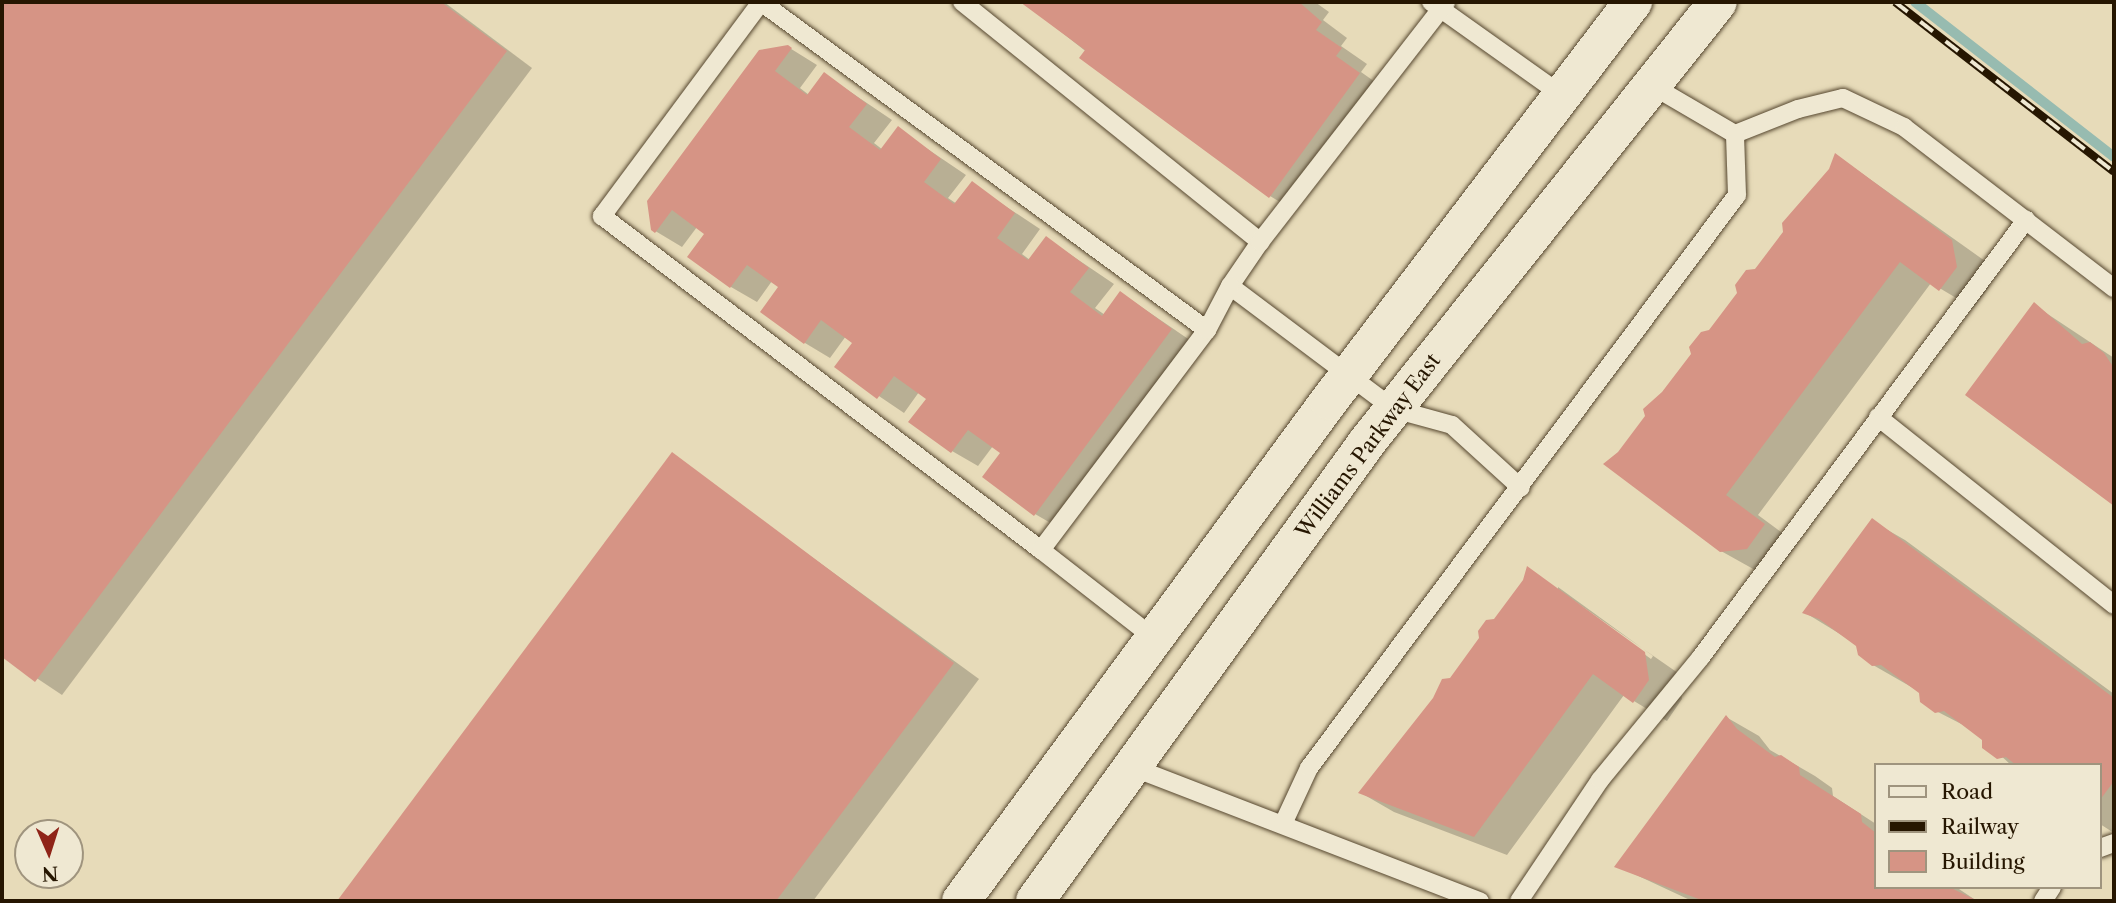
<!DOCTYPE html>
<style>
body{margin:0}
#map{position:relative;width:2116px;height:903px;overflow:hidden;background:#e7dbb9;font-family:"Libre Caslon Text",serif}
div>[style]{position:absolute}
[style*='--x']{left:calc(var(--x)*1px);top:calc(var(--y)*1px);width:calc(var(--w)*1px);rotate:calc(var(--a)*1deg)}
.shadow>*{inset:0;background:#0003}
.stream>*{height:10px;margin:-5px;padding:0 5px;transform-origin:5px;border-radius:5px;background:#97bbb0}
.building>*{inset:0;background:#d69485}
.roads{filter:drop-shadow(0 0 2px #56472f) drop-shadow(0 0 2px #56472f)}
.service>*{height:18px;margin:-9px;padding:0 9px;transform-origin:9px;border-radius:9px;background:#efe8d2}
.secondary>*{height:38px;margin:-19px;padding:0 19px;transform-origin:19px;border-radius:19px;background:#efe8d2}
.rail>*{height:8px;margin-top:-4px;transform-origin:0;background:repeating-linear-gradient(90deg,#efe8d2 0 16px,#261601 0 32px);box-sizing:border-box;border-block:2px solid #261601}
span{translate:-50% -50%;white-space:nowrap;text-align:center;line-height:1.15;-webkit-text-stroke:5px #efe8d2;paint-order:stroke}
.street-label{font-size:21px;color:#261601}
.frame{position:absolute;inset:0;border:4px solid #261601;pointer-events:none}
.legend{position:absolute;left:1874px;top:763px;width:228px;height:126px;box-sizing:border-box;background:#efe8d2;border:2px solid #9f947e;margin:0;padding:9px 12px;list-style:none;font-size:21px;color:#261601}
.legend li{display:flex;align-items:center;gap:14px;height:35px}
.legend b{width:35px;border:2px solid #9f947e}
.north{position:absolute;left:14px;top:819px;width:70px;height:70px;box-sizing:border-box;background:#efe8d2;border:2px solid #9f947e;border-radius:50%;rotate:177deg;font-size:19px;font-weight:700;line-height:28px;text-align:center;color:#261601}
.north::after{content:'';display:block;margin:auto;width:24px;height:32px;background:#8f2418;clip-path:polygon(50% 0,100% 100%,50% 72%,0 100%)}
</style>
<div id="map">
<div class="shadow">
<i style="clip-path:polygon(2px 2px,444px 2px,532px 68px,62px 695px,2px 655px)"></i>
<i style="clip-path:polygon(1023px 2px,1315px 2px,1329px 12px,1323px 20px,1347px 38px,1341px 46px,1367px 64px,1361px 72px,1385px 89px,1295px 211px,1270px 196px)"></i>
<i style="clip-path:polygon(788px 47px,817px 65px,800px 88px,809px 95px,824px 74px,892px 120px,874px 143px,883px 150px,898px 129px,966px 175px,948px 198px,957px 204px,972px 184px,1040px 229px,1022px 254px,1030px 260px,1046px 238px,1114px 284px,1095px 308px,1105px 315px,1121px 293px,1197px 345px,1061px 529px,1035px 514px,1002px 453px,993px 446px,978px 466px,952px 451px,928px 398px,919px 392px,904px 413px,836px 367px,854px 342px,846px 336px,830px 358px,805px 343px,780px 287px,772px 281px,757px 302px,731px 287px,706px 233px,697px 227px,682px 247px,652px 229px)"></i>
<i style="clip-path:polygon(1836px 155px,1985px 261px,1989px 287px,1973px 308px,1931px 283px,1758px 515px,1797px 544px,1780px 567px,1755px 570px,1721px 551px,1619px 454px,1831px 170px)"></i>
<i style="clip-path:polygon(2034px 305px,2114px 358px,2114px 504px,1967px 395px)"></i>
<i style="clip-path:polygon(672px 455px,979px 679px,813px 901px,340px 901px)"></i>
<i style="clip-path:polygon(1872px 521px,1905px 540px,2114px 694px,2114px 833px,2100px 824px,2100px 765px,2011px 765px,1973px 730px,1936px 711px,1920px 692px,1873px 665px,1858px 645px,1804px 612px)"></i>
<i style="clip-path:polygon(evenodd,1528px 569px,1678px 673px,1682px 699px,1667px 721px,1624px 695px,1507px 855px,1394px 812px,1361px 793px,1451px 680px,1524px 581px,1528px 569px,1558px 587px,1653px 656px,1651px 659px,1558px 591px,1558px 587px)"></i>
<i style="clip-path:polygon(1726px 717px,1759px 736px,1770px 750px,1815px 776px,1832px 788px,1833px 796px,1876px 824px,1876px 887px,1956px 887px,1977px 901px,1692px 901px,1617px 866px)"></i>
</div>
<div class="stream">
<i style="--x:1915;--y:2;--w:252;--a:37.9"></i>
</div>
<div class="building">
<i style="clip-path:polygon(2px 2px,441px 2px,507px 51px,35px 682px,2px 657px)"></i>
<i style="clip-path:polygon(1020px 2px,1299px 2px,1322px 22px,1316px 30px,1342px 48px,1336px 56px,1360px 73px,1269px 198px,1079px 58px,1085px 50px)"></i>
<i style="clip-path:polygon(788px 45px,792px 48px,775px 71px,807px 95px,824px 72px,867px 104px,849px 127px,880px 150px,898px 126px,941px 159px,924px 182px,954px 204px,972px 181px,1015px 213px,997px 238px,1028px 260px,1046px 236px,1089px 268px,1070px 292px,1102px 316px,1120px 291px,1172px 329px,1034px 516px,982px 477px,1000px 453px,968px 430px,951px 453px,908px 422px,926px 399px,894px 376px,877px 399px,834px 367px,852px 343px,821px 320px,804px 344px,760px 312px,778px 287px,747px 265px,730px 288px,687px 257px,704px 234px,672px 210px,655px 233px,651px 230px,647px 201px,759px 50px)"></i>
<i style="clip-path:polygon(1835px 153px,1952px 240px,1957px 267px,1939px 291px,1900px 262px,1726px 495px,1765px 524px,1747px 549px,1720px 552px,1603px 464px,1618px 452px,1645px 416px,1643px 409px,1662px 392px,1691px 354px,1689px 347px,1701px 332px,1709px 330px,1737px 293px,1735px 285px,1746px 270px,1755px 269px,1783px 232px,1782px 223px,1829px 169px)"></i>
<i style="clip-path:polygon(2034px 302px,2082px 344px,2090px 342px,2104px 353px,2114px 368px,2114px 506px,1965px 395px)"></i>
<i style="clip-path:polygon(672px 452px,954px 663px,776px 901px,337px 901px)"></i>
<i style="clip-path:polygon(1872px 518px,2114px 698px,2114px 781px,2100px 800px,2100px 765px,2016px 765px,2006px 757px,1997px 759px,1982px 748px,1982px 740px,1944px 711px,1935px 713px,1920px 702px,1919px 693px,1881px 665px,1872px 666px,1858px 655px,1856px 646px,1819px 619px,1802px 613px)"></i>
<i style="clip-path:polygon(1527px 566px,1645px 652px,1649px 680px,1633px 703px,1593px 674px,1474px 837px,1358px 793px,1433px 698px,1442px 679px,1450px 678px,1479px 638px,1478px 631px,1486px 620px,1494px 619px,1523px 580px)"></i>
<i style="clip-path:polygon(1726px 715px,1737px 729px,1775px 757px,1781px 755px,1799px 767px,1800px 775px,1861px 814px,1862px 822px,1876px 833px,1876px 887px,1949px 887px,1978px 901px,1704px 901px,1614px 867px)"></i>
</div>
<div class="roads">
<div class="service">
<i style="--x:962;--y:2;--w:383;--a:38.8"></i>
<i style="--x:1260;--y:242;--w:53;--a:124.3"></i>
<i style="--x:1230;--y:286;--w:205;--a:36.9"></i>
<i style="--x:1394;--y:409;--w:60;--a:15.4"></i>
<i style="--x:1452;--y:425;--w:93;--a:42.4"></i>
<i style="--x:1431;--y:2;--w:161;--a:35.4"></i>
<i style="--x:1651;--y:85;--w:97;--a:30.3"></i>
<i style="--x:1735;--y:134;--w:68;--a:-21.6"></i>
<i style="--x:1798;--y:109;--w:46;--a:-13.7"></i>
<i style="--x:1843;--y:98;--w:68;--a:25.4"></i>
<i style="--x:1904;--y:127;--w:265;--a:37.5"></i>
<i style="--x:1260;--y:242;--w:304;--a:-52.2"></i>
<i style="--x:1207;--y:330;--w:554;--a:-143.67"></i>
<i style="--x:761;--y:2;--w:267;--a:126.6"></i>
<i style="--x:602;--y:216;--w:552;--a:37.26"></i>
<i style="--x:1041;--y:550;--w:276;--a:-53"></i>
<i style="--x:1207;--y:330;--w:50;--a:-62.4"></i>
<i style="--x:1878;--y:417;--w:302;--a:38.5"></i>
<i style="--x:1041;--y:550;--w:143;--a:37.9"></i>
<i style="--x:1132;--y:767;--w:373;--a:21.1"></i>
<i style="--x:1283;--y:824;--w:62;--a:-65.1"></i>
<i style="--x:1309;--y:768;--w:715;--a:-53.24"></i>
<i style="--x:1737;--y:195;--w:61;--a:-91.9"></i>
<i style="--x:2100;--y:848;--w:15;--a:-20"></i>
<i style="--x:1519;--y:901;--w:146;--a:-56.2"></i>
<i style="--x:1600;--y:780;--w:159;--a:-50.6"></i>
<i style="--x:1701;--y:657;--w:545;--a:-53.36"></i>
<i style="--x:2043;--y:901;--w:17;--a:-57"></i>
</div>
<div class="secondary">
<i style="--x:961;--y:901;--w:621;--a:-53.65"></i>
<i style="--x:1329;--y:401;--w:502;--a:-52.7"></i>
<i style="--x:1035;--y:901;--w:568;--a:-54.1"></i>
<i style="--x:1368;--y:441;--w:561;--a:-51.44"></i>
</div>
</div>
<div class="rail">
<i style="--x:1895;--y:2;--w:277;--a:37.8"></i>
</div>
<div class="street-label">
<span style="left:1368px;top:446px;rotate:-53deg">Williams Parkway East</span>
</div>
<div class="frame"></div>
<ul class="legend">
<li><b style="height:9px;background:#efe8d2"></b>Road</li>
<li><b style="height:9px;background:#261601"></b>Railway</li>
<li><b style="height:19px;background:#d69485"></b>Building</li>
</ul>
<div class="north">N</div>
</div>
